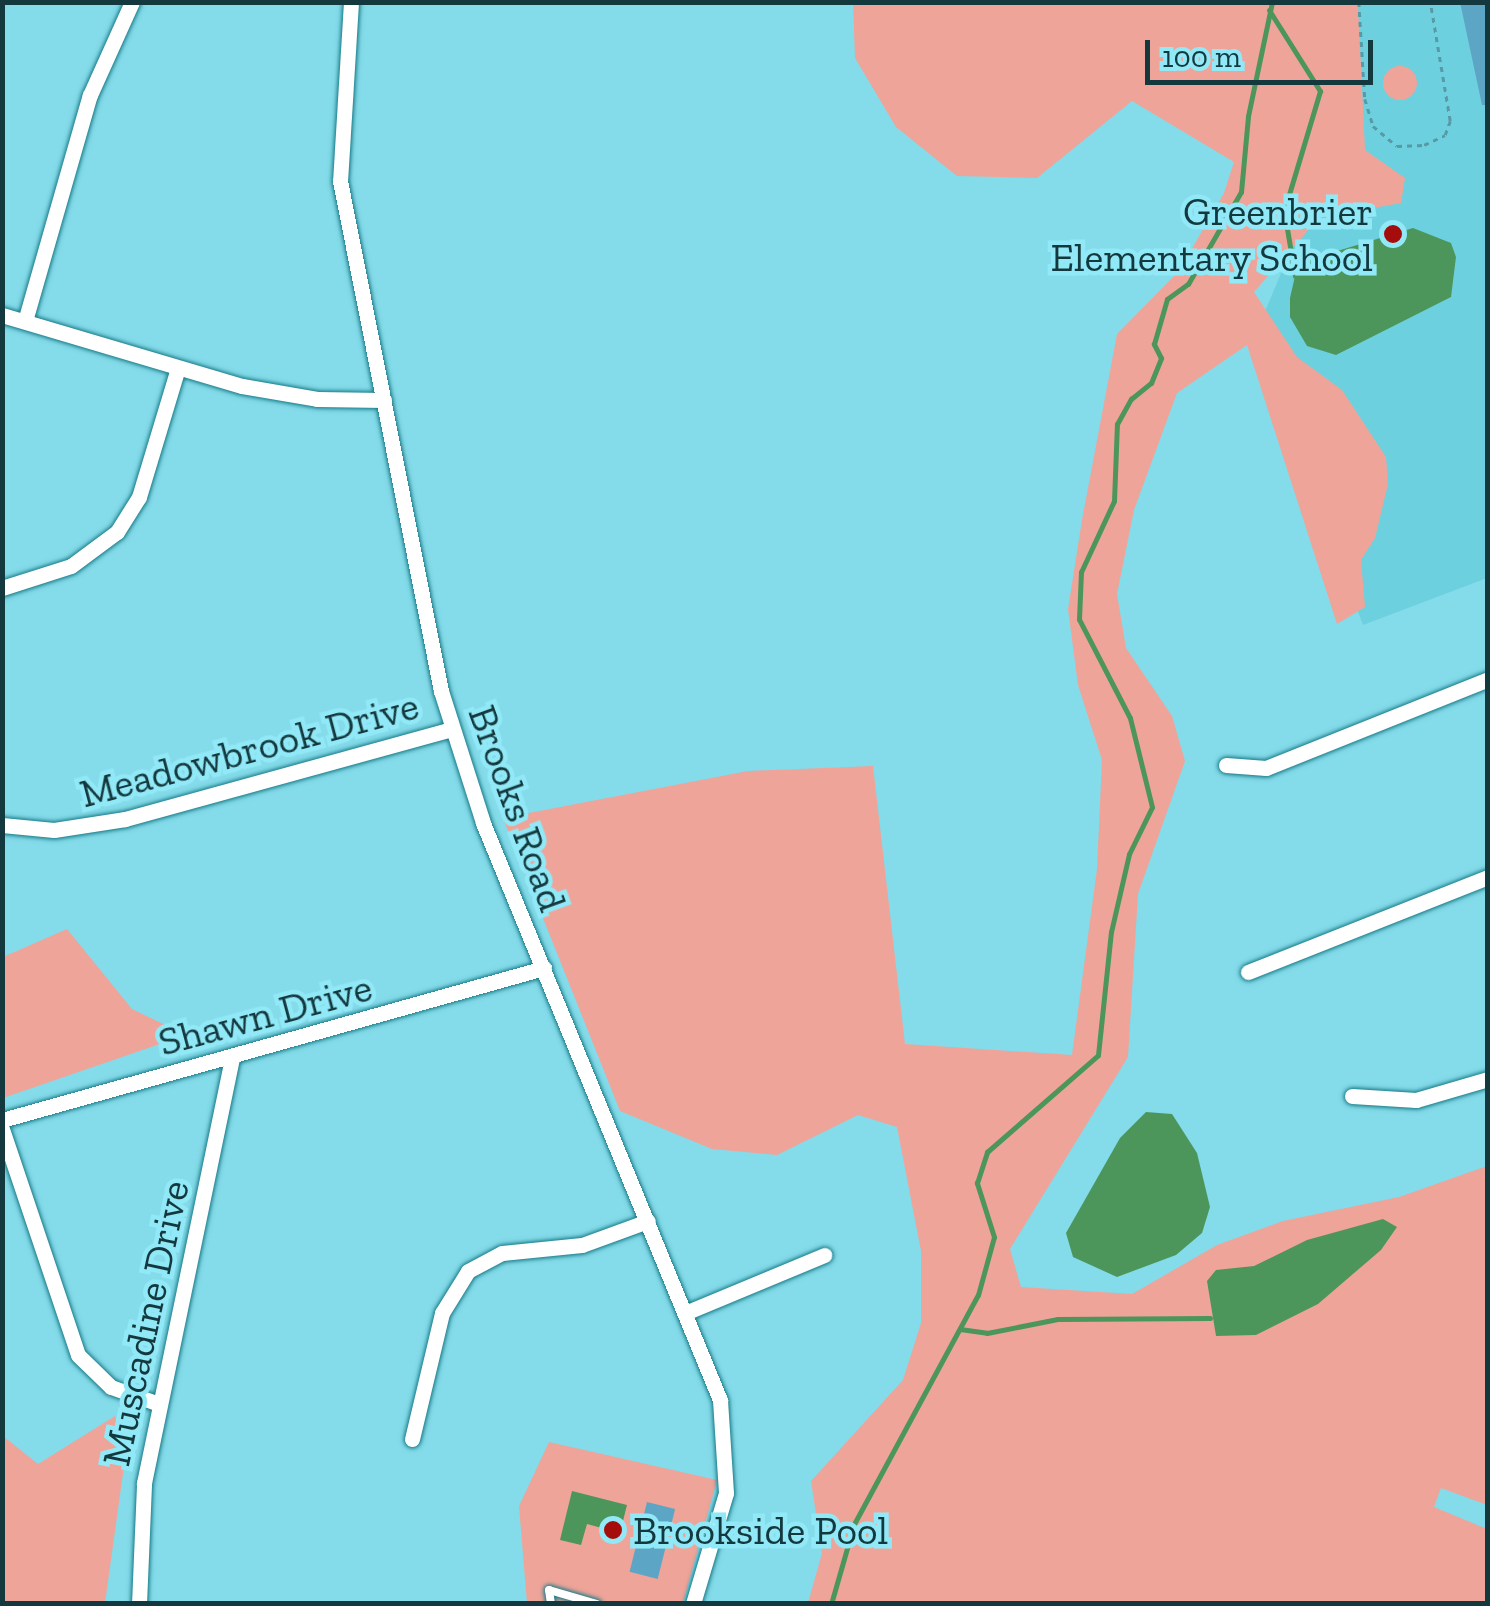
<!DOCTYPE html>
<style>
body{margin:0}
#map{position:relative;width:1490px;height:1606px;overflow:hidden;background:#84dbe9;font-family:"Zilla Slab",serif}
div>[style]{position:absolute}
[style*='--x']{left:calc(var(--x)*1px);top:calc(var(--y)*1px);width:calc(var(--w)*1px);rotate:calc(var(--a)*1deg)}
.built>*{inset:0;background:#6dd0df}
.green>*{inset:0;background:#efa499}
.round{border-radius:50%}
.water>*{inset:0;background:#4d965b}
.stream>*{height:5px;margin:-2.5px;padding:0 2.5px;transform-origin:2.5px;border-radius:2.5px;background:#4d965b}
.building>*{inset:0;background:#5da5c5;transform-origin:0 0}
.path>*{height:2.5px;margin-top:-1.25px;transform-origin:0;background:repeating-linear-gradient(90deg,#579aa5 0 5px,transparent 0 10px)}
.roads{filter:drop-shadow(0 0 2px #177a87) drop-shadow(0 0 2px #177a87)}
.service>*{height:8px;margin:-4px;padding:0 4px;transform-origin:4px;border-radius:4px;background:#fff}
.minor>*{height:15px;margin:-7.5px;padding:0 7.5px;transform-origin:7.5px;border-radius:7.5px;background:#fff}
.dots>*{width:28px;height:28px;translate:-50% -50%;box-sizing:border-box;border:5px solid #91e8f6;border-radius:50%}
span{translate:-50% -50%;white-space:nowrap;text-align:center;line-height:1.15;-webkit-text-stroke:9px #91e8f6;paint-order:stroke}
.poi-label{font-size:40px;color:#13393e}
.right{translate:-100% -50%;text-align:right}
.left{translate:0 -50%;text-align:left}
.street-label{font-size:40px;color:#13393e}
.frame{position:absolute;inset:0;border:5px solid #13393e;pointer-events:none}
.scale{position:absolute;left:1145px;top:40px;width:228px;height:45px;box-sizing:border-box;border:5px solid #13393e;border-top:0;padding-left:12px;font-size:30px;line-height:35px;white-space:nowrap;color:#13393e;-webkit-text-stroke:8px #91e8f6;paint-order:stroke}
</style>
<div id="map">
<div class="built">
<i style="clip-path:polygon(1344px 3px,1487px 3px,1487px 578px,1363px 625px,1256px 333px,1339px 135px)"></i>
</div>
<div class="green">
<i style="clip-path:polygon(853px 3px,1358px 3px,1365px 150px,1405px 178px,1401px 203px,1319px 218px,1254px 292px,1297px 357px,1342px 390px,1386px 457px,1388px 484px,1375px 538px,1361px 560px,1365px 607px,1337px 624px,1247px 345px,1177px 393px,1134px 510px,1117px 594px,1126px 648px,1172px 716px,1185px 761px,1138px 894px,1128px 1057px,1010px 1249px,1021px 1287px,1132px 1294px,1217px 1245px,1283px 1221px,1399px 1197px,1487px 1166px,1487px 1505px,1441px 1488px,1434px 1507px,1487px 1529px,1487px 1603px,808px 1603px,822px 1553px,811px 1481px,903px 1380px,921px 1323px,921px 1251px,897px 1127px,858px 1115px,777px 1155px,712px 1149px,620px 1111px,503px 818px,748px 771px,873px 766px,905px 1044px,1072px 1055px,1097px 869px,1102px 760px,1078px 685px,1068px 609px,1082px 520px,1117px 334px,1179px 271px,1224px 193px,1234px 162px,1132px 101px,1037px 178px,957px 176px,896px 127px,855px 58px)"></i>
<i class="round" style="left:1383px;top:66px;width:34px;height:34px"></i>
<i style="clip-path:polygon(67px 929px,132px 1009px,186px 1035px,3px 1098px,3px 957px)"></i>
<i style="clip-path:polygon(115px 1416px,125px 1459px,105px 1603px,3px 1603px,3px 1436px,38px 1464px)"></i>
<i style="clip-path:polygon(549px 1442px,717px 1480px,683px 1603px,527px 1603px,519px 1506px)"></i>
</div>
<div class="water">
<i style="clip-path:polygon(1413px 228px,1451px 243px,1456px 257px,1451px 297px,1336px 355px,1307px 346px,1290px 317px,1290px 298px,1295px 276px,1311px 259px)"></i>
<i style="clip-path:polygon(1146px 1112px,1172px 1114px,1197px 1153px,1210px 1207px,1202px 1233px,1176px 1255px,1117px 1277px,1073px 1257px,1066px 1233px,1120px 1138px)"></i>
<i style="clip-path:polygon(1383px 1219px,1397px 1227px,1381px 1250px,1318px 1304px,1256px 1335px,1216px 1336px,1207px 1281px,1216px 1270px,1254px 1266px,1307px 1240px)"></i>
<i style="clip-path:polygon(572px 1491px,627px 1505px,620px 1533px,587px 1524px,581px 1545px,560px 1540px)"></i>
</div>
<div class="stream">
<i style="--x:1269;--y:10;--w:96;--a:57.8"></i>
<i style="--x:1320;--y:91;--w:125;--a:106.7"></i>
<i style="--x:1284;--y:211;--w:66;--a:80.4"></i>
<i style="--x:960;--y:1329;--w:27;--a:8"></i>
<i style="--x:987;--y:1333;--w:72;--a:-11.2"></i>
<i style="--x:1058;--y:1319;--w:152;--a:-0.4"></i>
<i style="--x:831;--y:1604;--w:83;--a:-74"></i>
<i style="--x:854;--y:1524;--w:260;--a:-61.6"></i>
<i style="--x:978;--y:1295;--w:60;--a:-74.6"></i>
<i style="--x:994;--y:1237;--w:57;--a:-107.5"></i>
<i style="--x:977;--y:1183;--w:33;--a:-72"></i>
<i style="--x:987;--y:1152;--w:147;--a:-41.1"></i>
<i style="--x:1098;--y:1055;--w:124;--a:-84"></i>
<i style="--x:1111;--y:932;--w:80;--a:-77"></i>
<i style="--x:1129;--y:854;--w:52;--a:-63.9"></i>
<i style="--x:1152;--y:807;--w:92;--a:-103.9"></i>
<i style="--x:1130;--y:718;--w:111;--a:-117.3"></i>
<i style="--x:1079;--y:619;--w:47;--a:-87.6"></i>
<i style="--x:1081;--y:572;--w:78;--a:-65.1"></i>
<i style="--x:1114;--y:501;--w:77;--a:-87.8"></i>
<i style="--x:1117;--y:424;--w:29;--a:-61"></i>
<i style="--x:1131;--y:399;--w:26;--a:-39"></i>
<i style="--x:1151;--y:383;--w:27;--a:-68"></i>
<i style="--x:1161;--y:358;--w:16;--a:-117"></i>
<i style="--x:1154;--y:344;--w:47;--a:-73.9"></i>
<i style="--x:1167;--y:299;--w:26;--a:-36"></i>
<i style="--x:1188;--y:284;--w:106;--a:-60.1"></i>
<i style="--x:1241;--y:192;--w:76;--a:-84.7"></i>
<i style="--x:1248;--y:116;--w:116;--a:-78.1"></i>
</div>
<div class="building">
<i style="clip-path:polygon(1460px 2px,1488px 2px,1488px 105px,1482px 105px)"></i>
<i style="left:647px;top:1502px;width:29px;height:72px;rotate:14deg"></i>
</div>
<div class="path">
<i style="--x:1359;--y:2;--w:97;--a:86.5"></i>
<i style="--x:1365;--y:99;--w:28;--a:73"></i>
<i style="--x:1373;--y:126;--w:31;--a:40"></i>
<i style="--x:1397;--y:146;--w:27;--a:-2"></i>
<i style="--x:1424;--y:145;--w:23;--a:-25"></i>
<i style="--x:1445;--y:135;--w:15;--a:-70"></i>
<i style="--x:1450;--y:121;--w:121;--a:-99.5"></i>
</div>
<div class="roads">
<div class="service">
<i style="--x:551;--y:1604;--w:14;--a:-98"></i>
<i style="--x:549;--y:1590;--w:50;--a:16.3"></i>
</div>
<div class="minor">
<i style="--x:351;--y:2;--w:179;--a:93.5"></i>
<i style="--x:340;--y:181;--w:520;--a:78.8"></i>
<i style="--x:441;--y:691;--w:139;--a:72.3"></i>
<i style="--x:483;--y:823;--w:624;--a:67.67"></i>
<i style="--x:720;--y:1400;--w:93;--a:86.3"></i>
<i style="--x:726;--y:1493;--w:116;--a:106.6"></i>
<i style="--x:2;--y:315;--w:250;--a:16.5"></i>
<i style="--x:242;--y:386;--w:76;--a:9.8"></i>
<i style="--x:317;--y:399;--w:67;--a:0.9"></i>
<i style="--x:25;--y:321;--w:235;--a:-74"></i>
<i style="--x:90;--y:95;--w:102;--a:-65.7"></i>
<i style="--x:2;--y:588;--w:72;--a:-17.7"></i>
<i style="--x:71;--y:566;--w:57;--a:-36.5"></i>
<i style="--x:117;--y:532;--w:41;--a:-57.8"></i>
<i style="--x:139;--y:497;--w:135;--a:-73.2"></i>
<i style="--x:1226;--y:765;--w:40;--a:4.3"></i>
<i style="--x:1266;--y:768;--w:239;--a:-21.8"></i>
<i style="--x:2;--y:825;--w:52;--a:5.5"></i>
<i style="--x:54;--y:830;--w:72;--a:-8.8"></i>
<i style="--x:125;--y:819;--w:339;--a:-15.4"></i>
<i style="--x:1248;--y:972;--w:258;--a:-21.6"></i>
<i style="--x:1352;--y:1096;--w:64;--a:3.6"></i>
<i style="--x:1416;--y:1100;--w:75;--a:-16.3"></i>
<i style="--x:2;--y:1120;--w:563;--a:-15.67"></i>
<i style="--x:2;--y:1129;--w:238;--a:71.4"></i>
<i style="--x:78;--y:1355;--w:46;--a:44.1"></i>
<i style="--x:111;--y:1387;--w:51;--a:19.5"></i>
<i style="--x:685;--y:1313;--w:151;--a:-22.6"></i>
<i style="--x:412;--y:1439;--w:130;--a:-76.6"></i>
<i style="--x:442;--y:1313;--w:49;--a:-58.2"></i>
<i style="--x:468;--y:1271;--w:38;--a:-28"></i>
<i style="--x:502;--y:1253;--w:80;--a:-5.7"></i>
<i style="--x:582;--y:1245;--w:70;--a:-20"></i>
<i style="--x:139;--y:1604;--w:121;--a:-87.6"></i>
<i style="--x:144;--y:1483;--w:435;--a:-78.3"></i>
</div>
</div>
<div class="dots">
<i style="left:1393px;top:234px;background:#a40d0c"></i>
<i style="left:613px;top:1530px;background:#a40d0c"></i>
</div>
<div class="poi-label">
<span class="right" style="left:1373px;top:234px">Greenbrier<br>Elementary School</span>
<span class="left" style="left:633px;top:1530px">Brookside Pool</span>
</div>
<div class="street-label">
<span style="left:249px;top:749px;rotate:-15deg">Meadowbrook Drive</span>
<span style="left:518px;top:808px;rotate:70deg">Brooks Road</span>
<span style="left:265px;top:1014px;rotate:-15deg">Shawn Drive</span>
<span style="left:145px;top:1323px;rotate:-78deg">Muscadine Drive</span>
</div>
<div class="frame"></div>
<div class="scale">100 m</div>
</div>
